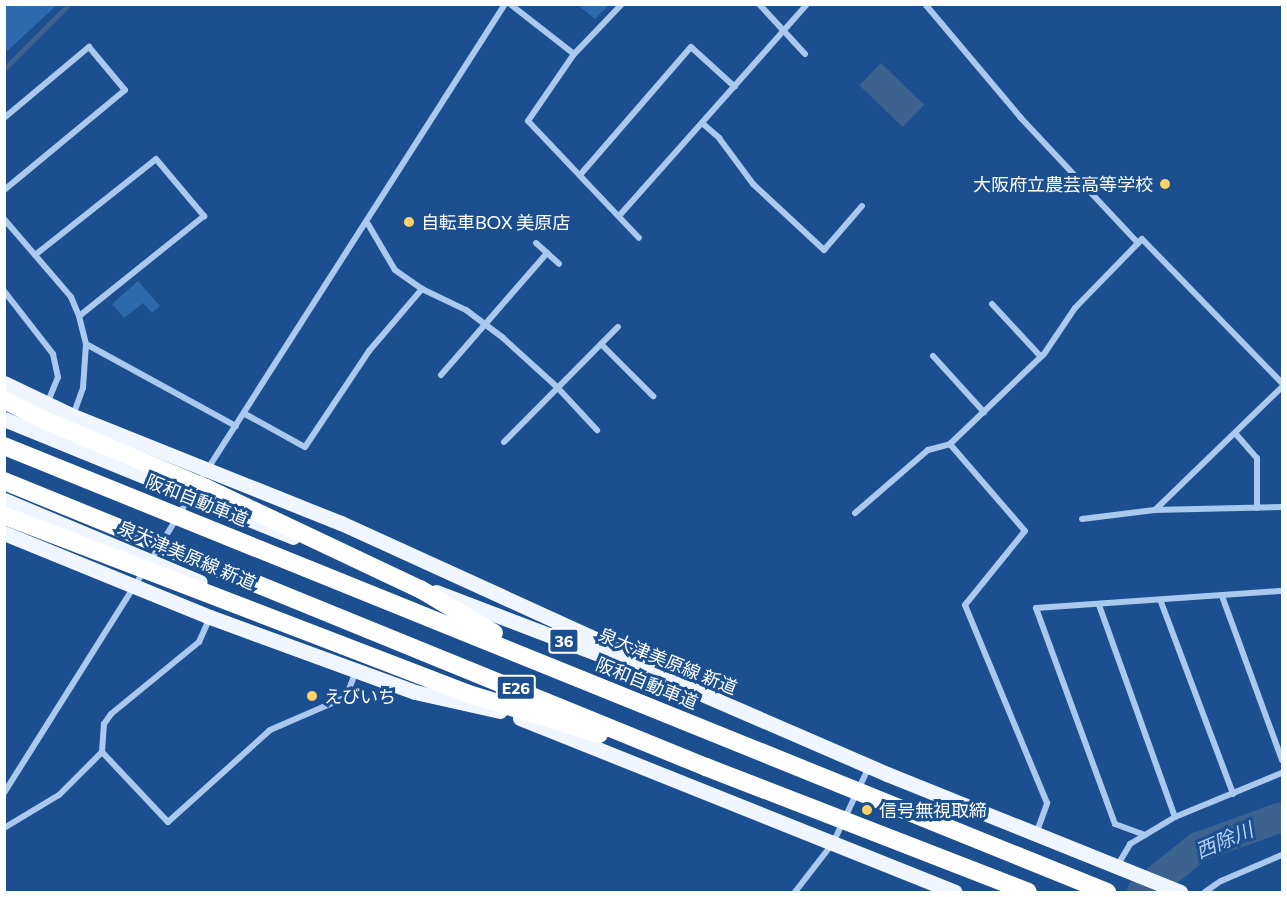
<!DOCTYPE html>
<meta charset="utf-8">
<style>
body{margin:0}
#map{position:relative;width:1287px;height:897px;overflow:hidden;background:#1b4f8f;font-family:Commissioner,"Noto Sans JP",sans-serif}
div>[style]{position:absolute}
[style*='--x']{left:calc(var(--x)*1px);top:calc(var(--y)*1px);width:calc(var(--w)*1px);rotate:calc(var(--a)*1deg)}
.green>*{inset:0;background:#2e69ad}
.water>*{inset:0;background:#3c6290;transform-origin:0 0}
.stream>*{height:5px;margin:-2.5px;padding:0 2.5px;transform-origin:2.5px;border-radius:2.5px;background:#3c6290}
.river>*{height:30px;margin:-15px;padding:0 15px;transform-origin:15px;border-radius:15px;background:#3c6290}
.street>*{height:6px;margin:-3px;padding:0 3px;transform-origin:3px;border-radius:3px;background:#a9c9ee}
.primary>*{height:15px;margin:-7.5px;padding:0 7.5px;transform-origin:7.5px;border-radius:7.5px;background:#f0f6ff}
.highway>*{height:18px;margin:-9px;padding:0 9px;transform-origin:9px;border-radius:9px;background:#fff}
.highway-bridge>*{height:18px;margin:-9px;padding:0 9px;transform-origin:9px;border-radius:9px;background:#fff}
.dots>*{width:16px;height:16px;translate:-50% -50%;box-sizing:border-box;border:3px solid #1b4f8f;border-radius:50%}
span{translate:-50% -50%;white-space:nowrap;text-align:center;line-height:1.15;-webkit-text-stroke:6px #1b4f8f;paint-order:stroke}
.shield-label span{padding:2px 4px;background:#1b4f8f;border:2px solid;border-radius:4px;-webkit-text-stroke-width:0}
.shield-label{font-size:16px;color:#fff;font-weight:700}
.poi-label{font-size:18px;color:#fff}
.right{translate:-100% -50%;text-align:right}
.left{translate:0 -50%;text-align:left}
.street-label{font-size:18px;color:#fff}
.water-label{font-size:20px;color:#b5d3f5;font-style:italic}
.frame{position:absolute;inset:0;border:6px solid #fff;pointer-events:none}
</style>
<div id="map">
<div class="green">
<i style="clip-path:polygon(5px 4px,57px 4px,57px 5px,5px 53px)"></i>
<i style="clip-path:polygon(578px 5px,609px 5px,595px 19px)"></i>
<i style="clip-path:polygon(138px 281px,160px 306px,152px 313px,143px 303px,124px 318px,112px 304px)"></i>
</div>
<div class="water">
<i style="left:881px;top:63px;width:60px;height:31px;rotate:44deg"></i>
</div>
<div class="stream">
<i style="--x:4;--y:69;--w:92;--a:-45"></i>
</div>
<div class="river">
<i style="--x:1142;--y:892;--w:72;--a:-38.8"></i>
<i style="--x:1198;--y:847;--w:89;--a:-19.7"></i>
</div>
<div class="street">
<i style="--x:510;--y:4;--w:81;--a:38"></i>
<i style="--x:622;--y:4;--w:69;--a:133.8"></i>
<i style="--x:574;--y:54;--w:81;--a:124.5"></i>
<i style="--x:528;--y:121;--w:161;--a:46.5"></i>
<i style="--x:759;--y:4;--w:68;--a:47.4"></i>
<i style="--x:925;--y:4;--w:148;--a:49.9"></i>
<i style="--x:1020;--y:117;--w:173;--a:46.9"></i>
<i style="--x:4;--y:118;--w:111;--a:-39.9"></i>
<i style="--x:89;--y:47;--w:56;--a:50.1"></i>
<i style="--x:125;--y:90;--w:157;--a:140.4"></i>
<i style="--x:702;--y:123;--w:23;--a:41"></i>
<i style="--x:719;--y:138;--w:57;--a:53.5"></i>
<i style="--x:753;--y:184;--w:97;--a:42.9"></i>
<i style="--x:824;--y:250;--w:58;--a:-49.2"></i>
<i style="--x:580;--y:175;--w:169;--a:-49.1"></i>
<i style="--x:691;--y:47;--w:59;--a:42.3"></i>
<i style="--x:619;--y:216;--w:283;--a:-48.4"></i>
<i style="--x:4;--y:219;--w:103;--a:49.3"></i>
<i style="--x:71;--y:297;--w:21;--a:67"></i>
<i style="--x:79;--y:316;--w:29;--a:76"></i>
<i style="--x:86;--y:344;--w:44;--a:93.9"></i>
<i style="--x:83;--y:388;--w:30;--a:110"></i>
<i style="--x:368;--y:224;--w:53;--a:59.6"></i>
<i style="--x:395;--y:270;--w:33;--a:35"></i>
<i style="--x:422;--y:289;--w:49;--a:25.5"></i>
<i style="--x:466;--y:310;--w:45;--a:36.9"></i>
<i style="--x:502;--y:337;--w:74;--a:42.3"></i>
<i style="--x:557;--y:387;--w:59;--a:47.1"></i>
<i style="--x:536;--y:243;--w:31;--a:42"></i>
<i style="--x:35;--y:255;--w:154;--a:-38.4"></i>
<i style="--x:156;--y:159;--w:75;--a:49.9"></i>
<i style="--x:204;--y:216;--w:160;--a:141.3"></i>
<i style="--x:4;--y:291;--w:80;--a:52.1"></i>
<i style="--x:53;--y:354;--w:24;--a:78"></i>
<i style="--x:58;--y:377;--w:29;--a:112"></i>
<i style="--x:992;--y:304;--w:72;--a:47.2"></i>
<i style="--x:86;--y:344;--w:171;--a:28.7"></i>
<i style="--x:601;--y:344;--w:74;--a:45"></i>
<i style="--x:933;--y:356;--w:76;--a:47.7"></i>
<i style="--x:441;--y:375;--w:162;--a:-49"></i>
<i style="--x:245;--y:414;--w:68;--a:28.8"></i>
<i style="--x:305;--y:447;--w:115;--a:-56.3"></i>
<i style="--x:369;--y:351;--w:82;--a:-49.5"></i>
<i style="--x:1235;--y:433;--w:33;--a:49"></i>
<i style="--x:1257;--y:458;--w:50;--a:90"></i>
<i style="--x:504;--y:442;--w:162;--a:-45.3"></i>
<i style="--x:198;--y:484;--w:570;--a:-57.4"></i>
<i style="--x:1155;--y:510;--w:177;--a:-44.1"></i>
<i style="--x:855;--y:513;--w:96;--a:-40.8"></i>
<i style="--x:928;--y:450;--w:23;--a:-15"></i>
<i style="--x:1082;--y:519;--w:73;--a:-7.1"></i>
<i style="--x:1154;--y:510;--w:128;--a:-1.3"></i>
<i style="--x:151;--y:560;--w:76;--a:-58.4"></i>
<i style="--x:1222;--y:596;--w:175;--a:69.9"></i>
<i style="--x:1161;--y:602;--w:205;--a:69.4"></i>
<i style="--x:1099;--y:605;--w:225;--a:70.3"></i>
<i style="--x:102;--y:752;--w:28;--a:-86"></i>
<i style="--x:104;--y:724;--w:12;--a:-55"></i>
<i style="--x:111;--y:714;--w:114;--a:-39.3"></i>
<i style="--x:199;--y:642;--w:27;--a:-66"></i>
<i style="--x:4;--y:793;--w:262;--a:-57.8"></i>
<i style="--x:4;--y:828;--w:64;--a:-31"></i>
<i style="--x:59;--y:795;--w:61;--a:-45"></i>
<i style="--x:102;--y:752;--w:96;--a:46.7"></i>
<i style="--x:168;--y:822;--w:137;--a:-42"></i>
<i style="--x:270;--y:730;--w:83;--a:-23.5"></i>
<i style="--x:346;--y:697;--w:28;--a:-69"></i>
<i style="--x:1036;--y:834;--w:33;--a:-70"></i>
<i style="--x:1047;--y:803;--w:214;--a:-112.5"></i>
<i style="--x:965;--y:605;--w:95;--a:-51"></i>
<i style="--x:1025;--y:531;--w:115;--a:-130.8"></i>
<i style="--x:950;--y:444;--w:130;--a:-43.8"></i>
<i style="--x:1044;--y:354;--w:55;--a:-56"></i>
<i style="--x:1075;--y:308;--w:96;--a:-45.8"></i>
<i style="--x:1142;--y:239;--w:201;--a:45.8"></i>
<i style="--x:1145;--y:835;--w:32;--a:-160"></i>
<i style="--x:1115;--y:824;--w:230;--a:-110.1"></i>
<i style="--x:1036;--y:608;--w:247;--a:-4"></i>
<i style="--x:1117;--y:866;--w:26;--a:-59"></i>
<i style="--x:1130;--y:844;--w:52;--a:-31"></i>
<i style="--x:1175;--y:817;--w:116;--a:-22.4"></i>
<i style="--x:795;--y:892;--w:62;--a:-52.2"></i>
<i style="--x:833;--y:843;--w:84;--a:-64.7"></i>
<i style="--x:1205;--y:892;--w:19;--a:-35"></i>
<i style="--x:1221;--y:881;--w:66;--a:-23.1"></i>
</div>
<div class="primary">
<i style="--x:4;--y:383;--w:76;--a:25.6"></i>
<i style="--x:73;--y:416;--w:289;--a:21.8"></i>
<i style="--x:341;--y:523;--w:337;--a:24.5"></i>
<i style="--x:4;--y:419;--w:312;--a:22.2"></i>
<i style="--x:4;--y:500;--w:212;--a:22.7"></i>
<i style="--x:4;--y:533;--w:222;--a:22.2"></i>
<i style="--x:210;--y:617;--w:218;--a:20.1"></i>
<i style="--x:415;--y:692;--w:87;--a:12.6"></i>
<i style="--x:436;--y:592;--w:275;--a:20.9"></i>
<i style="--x:693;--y:690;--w:211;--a:23.4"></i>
<i style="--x:887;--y:774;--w:316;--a:21.9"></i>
<i style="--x:520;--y:718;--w:468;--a:21.8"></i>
</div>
<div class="highway">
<i style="--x:4;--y:400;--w:47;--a:26.6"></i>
</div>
<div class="highway-bridge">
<i style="--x:46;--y:421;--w:173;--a:22.7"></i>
<i style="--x:206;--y:488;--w:237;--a:25.3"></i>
<i style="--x:420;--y:589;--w:86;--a:30.7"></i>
<i style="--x:4;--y:446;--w:1190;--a:22.02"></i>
<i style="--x:4;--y:481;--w:758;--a:22.17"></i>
<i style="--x:706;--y:767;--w:345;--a:21.2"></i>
<i style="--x:8;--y:517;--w:494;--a:21"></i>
<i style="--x:469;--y:694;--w:136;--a:17.1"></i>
</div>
<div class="dots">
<i style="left:1165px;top:184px;background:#ffd166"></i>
<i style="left:409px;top:222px;background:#ffd166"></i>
<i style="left:312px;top:696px;background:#ffd166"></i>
<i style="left:867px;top:810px;background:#ffd166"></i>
</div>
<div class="shield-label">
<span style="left:564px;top:641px">36</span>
<span style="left:516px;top:688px">E26</span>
</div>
<div class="poi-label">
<span class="right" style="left:1153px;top:184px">大阪府立農芸高等学校</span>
<span class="left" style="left:421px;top:222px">自転車BOX 美原店</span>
<span class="left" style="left:324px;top:696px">えびいち</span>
<span class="left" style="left:879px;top:810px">信号無視取締</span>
</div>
<div class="street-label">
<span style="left:197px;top:500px;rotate:22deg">阪和自動車道</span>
<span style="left:187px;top:555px;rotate:23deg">泉大津美原線 新道</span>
<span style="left:668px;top:661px;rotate:22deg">泉大津美原線 新道</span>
<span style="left:647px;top:683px;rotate:22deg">阪和自動車道</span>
</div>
<div class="water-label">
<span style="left:1224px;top:840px;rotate:-23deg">西除川</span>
</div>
<div class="frame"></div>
</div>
